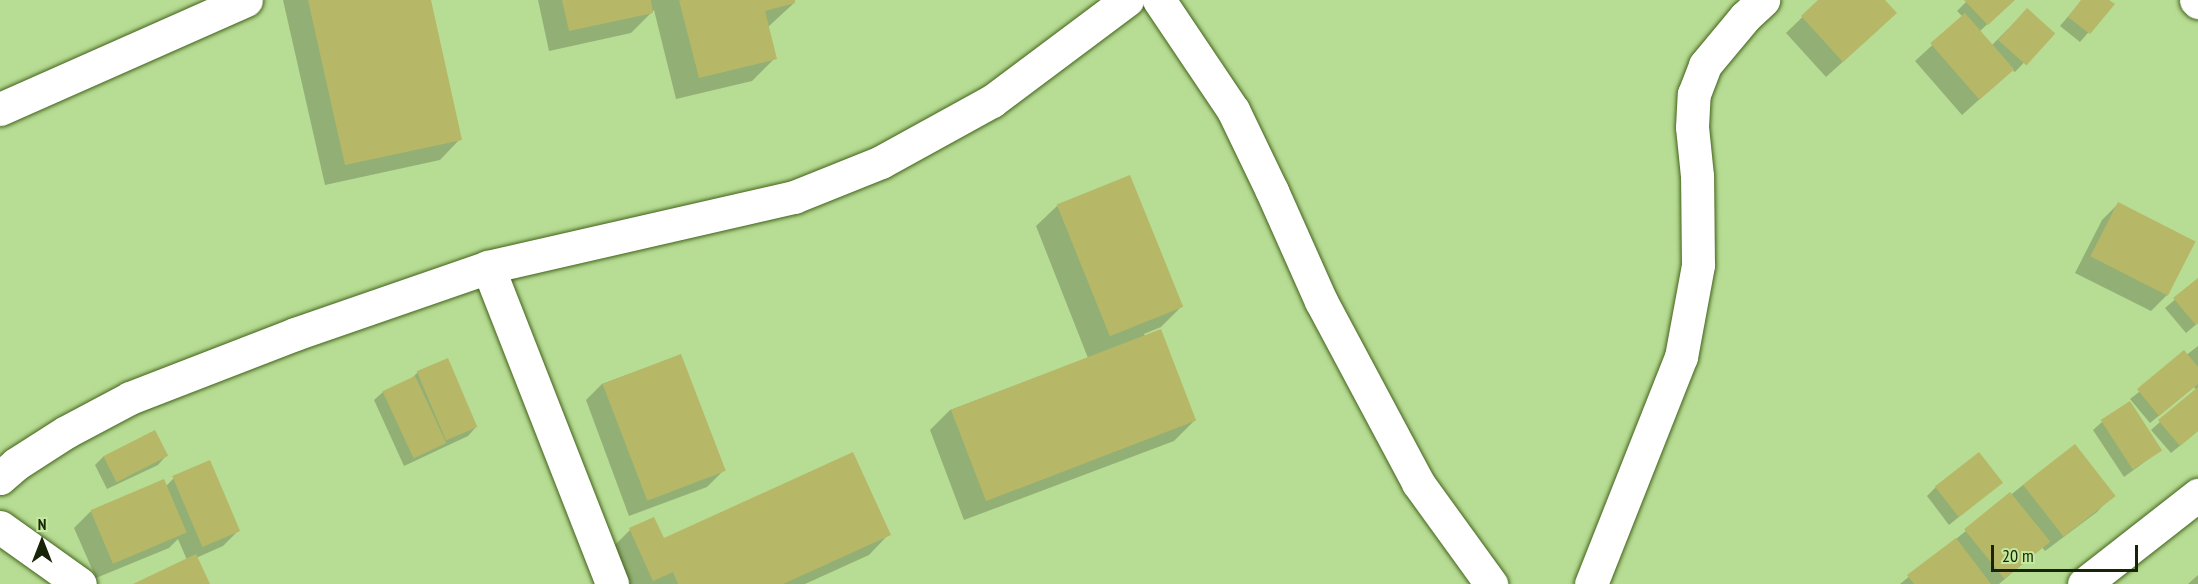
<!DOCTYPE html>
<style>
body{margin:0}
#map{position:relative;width:2198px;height:584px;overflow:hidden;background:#b7dc93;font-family:"PT Sans Narrow",sans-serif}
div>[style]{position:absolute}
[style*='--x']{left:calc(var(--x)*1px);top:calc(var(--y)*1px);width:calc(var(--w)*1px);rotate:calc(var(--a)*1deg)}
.shadow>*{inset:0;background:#0003}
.building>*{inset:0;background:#b6b867;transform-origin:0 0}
.roads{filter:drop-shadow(0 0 2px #43621b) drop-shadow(0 0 2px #43621b)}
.street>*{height:33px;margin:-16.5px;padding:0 16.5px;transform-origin:16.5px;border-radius:16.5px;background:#fff}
span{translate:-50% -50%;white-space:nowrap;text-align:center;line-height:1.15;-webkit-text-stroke:4.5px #c3e99f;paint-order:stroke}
.north{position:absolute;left:12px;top:512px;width:60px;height:60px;-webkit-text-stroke:4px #c3e99f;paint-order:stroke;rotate:0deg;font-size:16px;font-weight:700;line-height:24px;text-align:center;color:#172407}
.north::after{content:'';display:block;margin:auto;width:21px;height:27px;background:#172407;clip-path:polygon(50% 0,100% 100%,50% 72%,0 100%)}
.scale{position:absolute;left:1991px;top:545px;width:147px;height:27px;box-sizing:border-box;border:3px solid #172407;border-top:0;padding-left:8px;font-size:18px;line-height:21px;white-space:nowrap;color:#172407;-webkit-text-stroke:4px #c3e99f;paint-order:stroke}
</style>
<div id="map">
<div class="shadow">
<i style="clip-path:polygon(283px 0,429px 0,460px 139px,440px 160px,325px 185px)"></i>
<i style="clip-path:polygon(538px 0,793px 0,794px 3px,768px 27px,775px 58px,752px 81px,676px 99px,654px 10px,631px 33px,549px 51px)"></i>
<i style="clip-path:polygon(1820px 0,1883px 0,1879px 29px,1826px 77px,1786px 33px)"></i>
<i style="clip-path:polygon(1968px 0,2013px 0,1979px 32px,1991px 46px,2027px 10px,2052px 33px,2015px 72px,2012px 70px,1962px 115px,1915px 61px,1963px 17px,1957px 11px)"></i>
<i style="clip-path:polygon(2082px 0,2107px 0,2113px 4px,2080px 42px,2060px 26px)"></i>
<i style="clip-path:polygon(2118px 204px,2167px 295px,2151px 311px,2075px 273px,2102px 220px)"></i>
<i style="clip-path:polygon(1057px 206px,1181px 307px,1161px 327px,1144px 334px,1194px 421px,1174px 441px,964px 520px,930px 430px,950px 410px,1088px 358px,1036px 226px)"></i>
<i style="clip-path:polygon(2198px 280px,2198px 323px,2186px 333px,2165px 308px)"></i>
<i style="clip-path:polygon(2198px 346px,2198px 431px,2171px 453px,2151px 430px,2196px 390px,2194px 387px,2150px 423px,2130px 399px)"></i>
<i style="clip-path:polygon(680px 355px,723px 471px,707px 487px,629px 516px,586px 400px,602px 384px)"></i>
<i style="clip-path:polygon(418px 372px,476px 427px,468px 436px,404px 466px,374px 400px,383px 392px,411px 379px)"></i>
<i style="clip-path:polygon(2102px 422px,2161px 450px,2124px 477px,2093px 430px)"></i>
<i style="clip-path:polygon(104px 456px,166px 456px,158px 465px,107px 489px,95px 465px)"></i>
<i style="clip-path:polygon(174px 478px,239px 530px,223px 546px,196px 558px,209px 584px,137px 584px,187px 560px,178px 539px,169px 548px,96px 578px,74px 528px,90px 512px,163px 481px,166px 486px)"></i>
<i style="clip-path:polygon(2001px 483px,1949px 525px,1927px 496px,1936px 487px)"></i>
<i style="clip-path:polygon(2023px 485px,2113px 495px,2097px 512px,2045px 551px,2042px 547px,1999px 584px,1900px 584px)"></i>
<i style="clip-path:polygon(630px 530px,663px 540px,889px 534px,869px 555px,805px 584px,625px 584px,610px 550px)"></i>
<i style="clip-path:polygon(2198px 575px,2198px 584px,2188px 584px)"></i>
</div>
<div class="building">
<i style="clip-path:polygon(308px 0,431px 0,462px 140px,345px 165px)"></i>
<i style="clip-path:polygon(562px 0,651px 0,653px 13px,569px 31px)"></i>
<i style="clip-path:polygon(679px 0,795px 0,795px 3px,765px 11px,777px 59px,699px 78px)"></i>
<i style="clip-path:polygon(1818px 0,1885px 0,1897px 13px,1843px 62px,1801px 16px)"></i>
<i style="clip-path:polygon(1964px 0,2015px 0,1988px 25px)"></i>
<i style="clip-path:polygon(2081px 0,2109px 0,2115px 4px,2090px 34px,2068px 17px)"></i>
<i style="left:2027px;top:8px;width:38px;height:43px;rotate:42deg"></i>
<i style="left:1965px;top:13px;width:75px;height:46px;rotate:49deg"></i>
<i style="left:1130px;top:175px;width:142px;height:79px;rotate:68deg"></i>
<i style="left:2118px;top:202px;width:87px;height:61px;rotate:27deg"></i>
<i style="clip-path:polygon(2198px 278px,2198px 323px,2196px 325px,2173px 298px)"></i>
<i style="left:1161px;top:329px;width:98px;height:225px;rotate:69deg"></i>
<i style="clip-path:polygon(2184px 350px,2198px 367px,2198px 384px,2159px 416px,2137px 389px)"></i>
<i style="left:681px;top:354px;width:125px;height:84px;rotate:69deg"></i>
<i style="left:448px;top:358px;width:75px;height:34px;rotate:67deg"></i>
<i style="left:415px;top:376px;width:74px;height:36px;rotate:65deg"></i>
<i style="clip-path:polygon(2198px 387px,2198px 431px,2180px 446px,2158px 420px)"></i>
<i style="left:2130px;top:401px;width:59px;height:35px;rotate:57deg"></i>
<i style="left:155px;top:430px;width:29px;height:58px;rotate:63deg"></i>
<i style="left:2075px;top:444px;width:66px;height:66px;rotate:52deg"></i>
<i style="clip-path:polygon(853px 452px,891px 535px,783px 584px,678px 584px,673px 572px,653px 581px,629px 528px,654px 517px,664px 538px)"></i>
<i style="left:1979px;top:452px;width:39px;height:56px;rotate:52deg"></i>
<i style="left:210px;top:460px;width:77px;height:41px;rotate:67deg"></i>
<i style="left:164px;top:479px;width:58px;height:80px;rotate:67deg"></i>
<i style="left:2010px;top:492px;width:64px;height:59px;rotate:51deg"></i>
<i style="clip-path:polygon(1956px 538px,1991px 584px,1914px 584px,1907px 575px)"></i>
<i style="clip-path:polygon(196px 554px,210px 584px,133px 584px)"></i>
</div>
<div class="roads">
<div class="street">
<i style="--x:1159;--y:0;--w:133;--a:56.1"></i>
<i style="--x:1233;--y:110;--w:90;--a:64.3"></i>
<i style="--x:1272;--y:191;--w:120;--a:66"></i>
<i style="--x:1321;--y:301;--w:206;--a:61.9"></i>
<i style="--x:1418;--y:483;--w:125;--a:54.1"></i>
<i style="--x:2196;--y:0;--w:3;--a:45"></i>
<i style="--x:0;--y:109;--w:269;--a:-23.9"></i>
<i style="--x:488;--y:267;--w:340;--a:68.6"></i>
<i style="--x:0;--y:478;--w:21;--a:-41"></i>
<i style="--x:16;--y:464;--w:59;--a:-32.6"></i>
<i style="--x:66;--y:432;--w:72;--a:-28"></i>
<i style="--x:130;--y:398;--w:177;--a:-21.2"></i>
<i style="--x:295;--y:334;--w:204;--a:-19.1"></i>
<i style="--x:488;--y:267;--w:314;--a:-12.9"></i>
<i style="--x:794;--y:197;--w:94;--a:-21.9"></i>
<i style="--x:881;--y:162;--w:127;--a:-28.8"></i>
<i style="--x:992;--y:101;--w:169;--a:-36.8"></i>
<i style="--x:0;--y:527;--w:98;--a:35.5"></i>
<i style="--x:1591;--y:584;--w:244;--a:-68.4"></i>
<i style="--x:1681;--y:357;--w:94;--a:-79.5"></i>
<i style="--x:1698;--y:265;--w:89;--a:-90.6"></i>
<i style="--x:1697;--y:176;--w:49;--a:-95.8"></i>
<i style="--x:1692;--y:127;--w:33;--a:-87"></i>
<i style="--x:1694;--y:94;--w:31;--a:-69"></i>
<i style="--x:1705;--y:65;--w:62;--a:-50.2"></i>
<i style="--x:1745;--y:17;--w:25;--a:-43"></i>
<i style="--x:2084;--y:584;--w:145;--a:-38"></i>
</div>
</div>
<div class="north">N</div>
<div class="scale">20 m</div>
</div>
